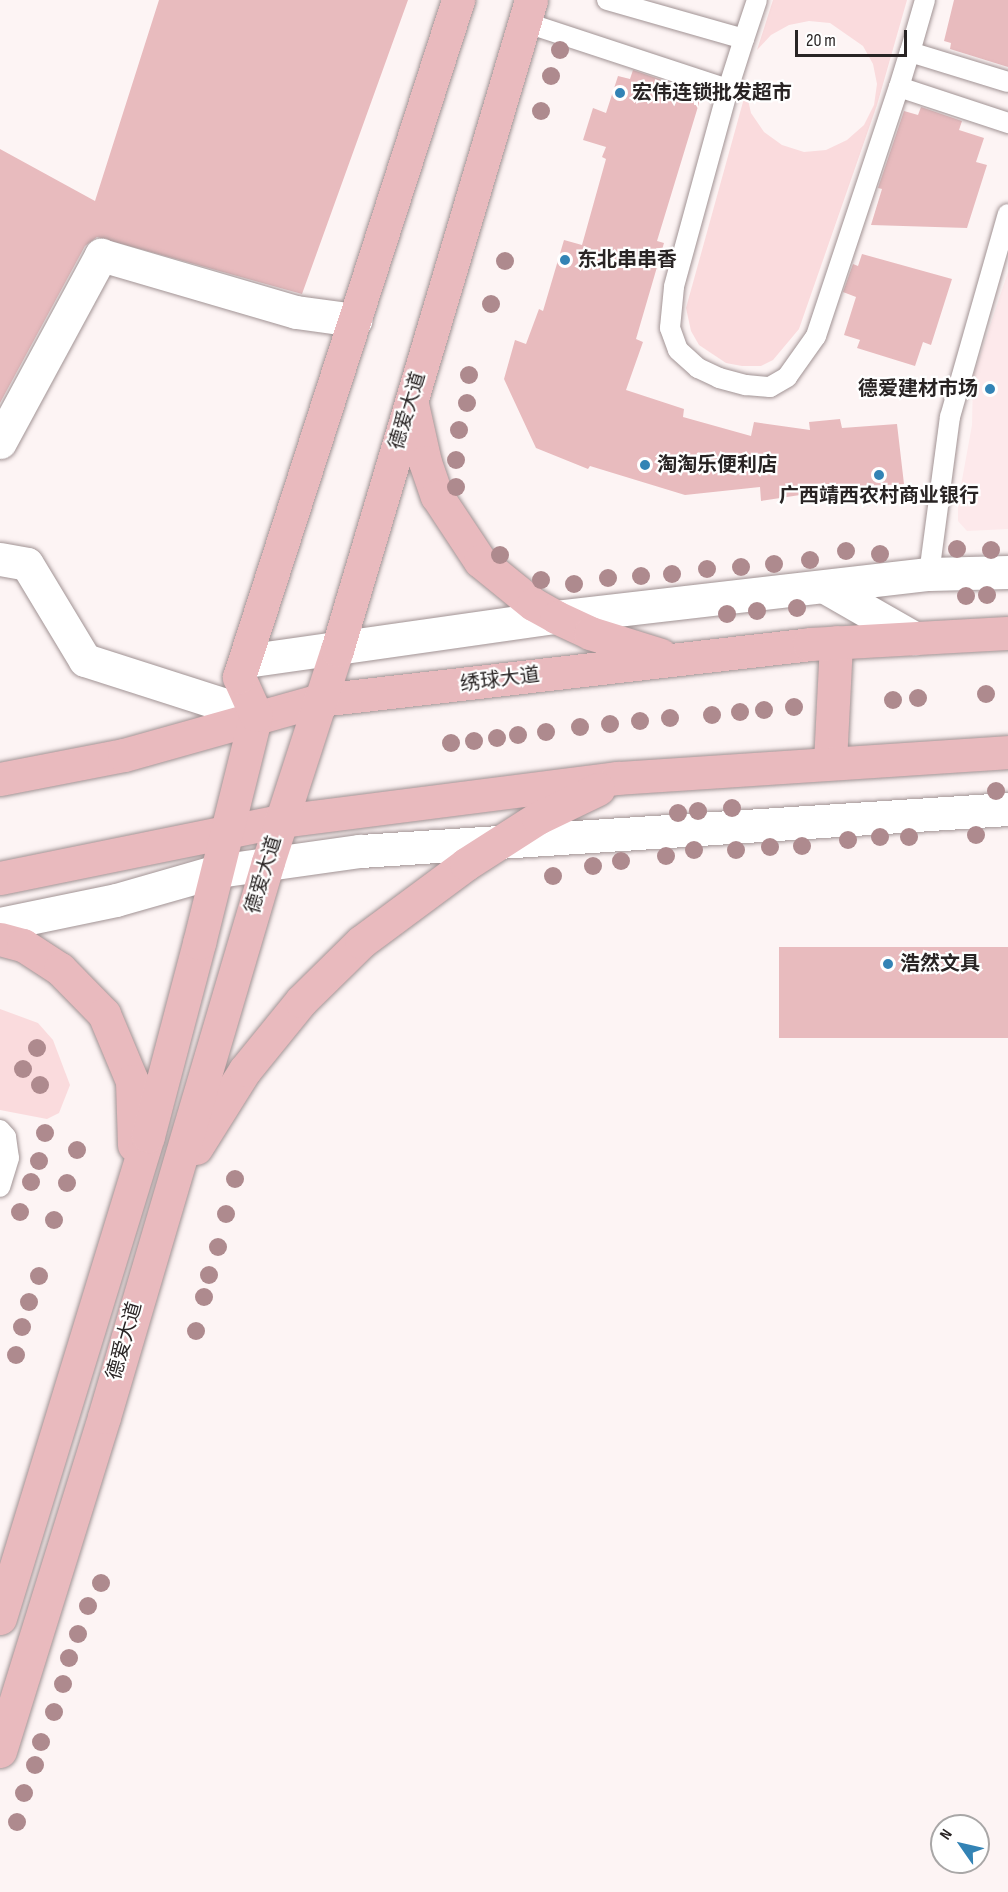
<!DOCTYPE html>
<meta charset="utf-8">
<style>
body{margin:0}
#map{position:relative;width:1008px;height:1892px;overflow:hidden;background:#fdf4f4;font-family:"Sofia Sans Condensed","Noto Sans SC",sans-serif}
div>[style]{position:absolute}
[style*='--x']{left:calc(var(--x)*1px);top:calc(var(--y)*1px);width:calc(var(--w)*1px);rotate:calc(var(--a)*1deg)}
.built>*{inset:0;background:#fde9eb}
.green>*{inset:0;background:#fadbdd}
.building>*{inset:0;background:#e8bbbe;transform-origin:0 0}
.roads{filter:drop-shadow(0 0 2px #a19394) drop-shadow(0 0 2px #a19394)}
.service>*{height:20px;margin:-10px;padding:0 10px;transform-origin:10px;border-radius:10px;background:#fff}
.minor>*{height:33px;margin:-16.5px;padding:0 16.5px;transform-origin:16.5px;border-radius:16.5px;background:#fff}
.tertiary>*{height:33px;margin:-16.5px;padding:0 16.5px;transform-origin:16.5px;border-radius:16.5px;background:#fff}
.primary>*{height:33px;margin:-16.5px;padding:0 16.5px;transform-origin:16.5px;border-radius:16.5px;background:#e9babe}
.trees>*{width:18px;height:18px;margin:-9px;border-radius:50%;background:#ae8a8e}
.dots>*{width:16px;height:16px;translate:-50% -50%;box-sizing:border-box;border:3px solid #fff;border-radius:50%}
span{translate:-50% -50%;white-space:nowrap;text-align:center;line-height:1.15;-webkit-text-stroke:4.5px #fff;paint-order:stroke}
.poi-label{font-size:20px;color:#292424;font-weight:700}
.left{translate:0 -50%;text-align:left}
.right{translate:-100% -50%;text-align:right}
.street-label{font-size:20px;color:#292424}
.north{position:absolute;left:930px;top:1814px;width:60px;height:60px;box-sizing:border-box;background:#fff;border:2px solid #a9a7a7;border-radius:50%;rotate:304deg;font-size:16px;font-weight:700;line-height:24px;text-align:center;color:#292424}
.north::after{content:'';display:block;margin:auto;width:21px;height:27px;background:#3383b5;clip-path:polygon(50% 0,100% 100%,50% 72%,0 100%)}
.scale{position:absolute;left:795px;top:30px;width:112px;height:27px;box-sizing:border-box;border:3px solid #292424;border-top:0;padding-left:8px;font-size:18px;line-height:21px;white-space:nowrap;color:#292424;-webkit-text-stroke:4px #fff;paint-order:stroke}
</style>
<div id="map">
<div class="built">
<i style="clip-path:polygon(1008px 272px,1008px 529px,967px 531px,958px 521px,958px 502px,972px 425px,973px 376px)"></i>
</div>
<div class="green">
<i style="clip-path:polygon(773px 0,907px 0,877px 105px,799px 329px,773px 360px,761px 366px,742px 366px,726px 363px,699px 345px,691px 331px,686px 308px,746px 91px,751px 113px,764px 132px,782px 145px,804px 152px,826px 150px,847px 140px,864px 125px,874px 105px,877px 84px,873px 64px,863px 46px,830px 23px,809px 21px,789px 25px,771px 35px,757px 50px)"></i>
<i style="clip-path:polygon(0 1009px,38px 1023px,53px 1040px,70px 1085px,59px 1113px,47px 1119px,0 1110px)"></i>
</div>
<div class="building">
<i style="clip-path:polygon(159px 0,408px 0,302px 294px,97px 237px,85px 246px,0 403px,0 149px,95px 201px)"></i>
<i style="clip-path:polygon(954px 0,1008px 0,1008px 67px,950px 49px,951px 43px,944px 41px)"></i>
<i style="clip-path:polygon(633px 70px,671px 83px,669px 90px,700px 100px,657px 241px,664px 243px,636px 339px,643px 342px,626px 390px,684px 409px,683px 417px,751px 436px,754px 422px,810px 430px,809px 422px,840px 419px,842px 428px,897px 424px,904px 484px,850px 487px,851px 501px,820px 501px,820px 492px,761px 501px,760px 487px,685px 495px,590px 466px,588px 469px,536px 448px,504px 379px,515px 340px,526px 344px,539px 309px,543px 311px,564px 240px,582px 245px,606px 159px,602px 157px,606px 147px,583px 140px,593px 108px,606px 113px,618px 76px,630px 79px)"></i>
<i style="clip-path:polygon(921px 107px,962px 121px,959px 130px,984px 138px,976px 162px,987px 165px,967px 228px,871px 225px,882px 189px,878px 188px,904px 111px,918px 115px)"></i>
<i style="clip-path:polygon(862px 254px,952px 279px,931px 345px,923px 342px,915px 366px,857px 348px,860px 340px,844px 335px,856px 297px,843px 292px,853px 264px,858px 266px)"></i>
<i style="left:1008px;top:947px;width:91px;height:229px;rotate:90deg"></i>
</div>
<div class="roads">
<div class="service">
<i style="--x:607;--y:0;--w:142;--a:15.9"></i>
<i style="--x:744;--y:39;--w:41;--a:-71.6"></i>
<i style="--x:925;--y:0;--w:54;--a:106.1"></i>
<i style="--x:910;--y:52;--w:102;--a:17"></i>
<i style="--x:524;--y:22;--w:215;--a:18.2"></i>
<i style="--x:728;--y:89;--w:205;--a:105.3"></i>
<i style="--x:674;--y:287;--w:41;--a:95.6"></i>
<i style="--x:670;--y:328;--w:23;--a:70"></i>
<i style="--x:678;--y:350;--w:27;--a:42"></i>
<i style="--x:698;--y:368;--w:23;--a:25"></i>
<i style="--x:719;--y:378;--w:28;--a:15"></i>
<i style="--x:746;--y:385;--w:24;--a:5"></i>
<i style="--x:770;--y:387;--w:20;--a:-30"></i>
<i style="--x:787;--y:377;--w:50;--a:-54.7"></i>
<i style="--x:816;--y:336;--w:262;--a:-71.6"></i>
<i style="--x:899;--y:87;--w:115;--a:18.3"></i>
<i style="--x:899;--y:87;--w:37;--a:-73"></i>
<i style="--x:728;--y:89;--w:52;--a:-72.3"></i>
<i style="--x:929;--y:574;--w:158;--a:-82.4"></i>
<i style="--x:950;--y:417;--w:211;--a:-74.1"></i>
<i style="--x:0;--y:1130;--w:9;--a:49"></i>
<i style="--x:6;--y:1137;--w:21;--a:82"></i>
<i style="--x:9;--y:1158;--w:30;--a:107"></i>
</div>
<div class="minor">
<i style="--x:0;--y:442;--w:213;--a:-61.6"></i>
<i style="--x:101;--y:255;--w:203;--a:16.3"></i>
<i style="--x:296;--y:312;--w:60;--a:7.7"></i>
<i style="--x:825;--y:587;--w:103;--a:29.8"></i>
<i style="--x:245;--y:661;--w:314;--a:-8.1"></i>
<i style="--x:556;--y:617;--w:375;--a:-6.6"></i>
<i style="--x:929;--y:574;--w:79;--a:-1.5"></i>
<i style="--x:0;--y:924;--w:118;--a:-11.7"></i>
<i style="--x:116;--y:900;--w:105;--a:-16"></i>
<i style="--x:217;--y:871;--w:144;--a:-8"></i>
<i style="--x:360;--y:851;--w:649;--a:-3.71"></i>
</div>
<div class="tertiary">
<i style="--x:0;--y:559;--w:27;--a:10"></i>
<i style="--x:27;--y:564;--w:112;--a:58.9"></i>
<i style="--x:85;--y:660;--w:180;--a:17.8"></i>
</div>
<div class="primary">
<i style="--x:412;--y:404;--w:59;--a:77.4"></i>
<i style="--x:425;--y:462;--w:36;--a:71"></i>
<i style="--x:437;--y:496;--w:78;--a:56.5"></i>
<i style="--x:480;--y:561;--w:68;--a:39.1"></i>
<i style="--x:533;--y:604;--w:26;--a:29"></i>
<i style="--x:556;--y:617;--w:38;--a:25"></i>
<i style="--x:590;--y:633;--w:74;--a:17.2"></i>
<i style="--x:830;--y:762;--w:120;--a:-87.1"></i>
<i style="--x:0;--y:779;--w:126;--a:-11"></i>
<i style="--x:124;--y:755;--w:204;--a:-15.7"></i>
<i style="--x:320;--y:700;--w:492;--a:-6.5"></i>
<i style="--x:809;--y:644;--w:199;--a:-3.2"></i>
<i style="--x:0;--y:878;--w:287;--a:-11.5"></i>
<i style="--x:281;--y:821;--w:339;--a:-7.3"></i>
<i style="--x:617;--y:778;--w:392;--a:-3.8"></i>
<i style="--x:0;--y:939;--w:24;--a:15"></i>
<i style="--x:23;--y:945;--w:44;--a:33"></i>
<i style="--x:60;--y:969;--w:63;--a:45.6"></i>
<i style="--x:104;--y:1014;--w:73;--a:67.3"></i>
<i style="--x:132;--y:1081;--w:64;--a:88.2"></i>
<i style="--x:196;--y:1148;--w:92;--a:-57.9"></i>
<i style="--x:245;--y:1070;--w:89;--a:-50.9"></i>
<i style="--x:301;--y:1001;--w:84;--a:-44.5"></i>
<i style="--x:361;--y:942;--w:131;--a:-36.6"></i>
<i style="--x:466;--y:864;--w:85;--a:-32.6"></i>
<i style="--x:538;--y:818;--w:67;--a:-25.8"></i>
<i style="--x:0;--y:1618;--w:504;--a:-72.93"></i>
<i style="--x:148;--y:1136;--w:200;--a:-75.2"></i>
<i style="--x:199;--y:943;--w:235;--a:-76"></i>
<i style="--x:256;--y:715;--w:42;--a:-114.1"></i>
<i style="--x:239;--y:677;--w:712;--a:-72.07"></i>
<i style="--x:0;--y:1751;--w:350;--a:-72.7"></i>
<i style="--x:104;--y:1417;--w:579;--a:-73.54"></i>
<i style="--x:268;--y:862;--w:223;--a:-72"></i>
<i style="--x:337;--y:650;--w:678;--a:-73.38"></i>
</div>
</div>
<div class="trees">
<i style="left:560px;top:50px"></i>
<i style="left:551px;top:76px"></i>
<i style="left:541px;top:111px"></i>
<i style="left:505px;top:261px"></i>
<i style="left:491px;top:304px"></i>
<i style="left:469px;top:375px"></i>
<i style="left:467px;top:403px"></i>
<i style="left:459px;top:430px"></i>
<i style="left:456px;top:460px"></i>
<i style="left:456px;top:487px"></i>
<i style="left:957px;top:549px"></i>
<i style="left:991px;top:550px"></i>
<i style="left:846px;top:551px"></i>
<i style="left:880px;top:554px"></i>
<i style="left:500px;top:555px"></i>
<i style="left:810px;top:560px"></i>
<i style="left:774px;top:564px"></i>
<i style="left:741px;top:567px"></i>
<i style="left:707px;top:569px"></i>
<i style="left:672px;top:574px"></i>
<i style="left:641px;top:576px"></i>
<i style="left:608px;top:578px"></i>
<i style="left:541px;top:580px"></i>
<i style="left:574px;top:584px"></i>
<i style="left:987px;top:595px"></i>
<i style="left:966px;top:596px"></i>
<i style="left:797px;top:608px"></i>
<i style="left:757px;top:611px"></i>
<i style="left:727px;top:614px"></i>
<i style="left:986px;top:694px"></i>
<i style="left:918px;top:698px"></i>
<i style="left:893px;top:700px"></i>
<i style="left:794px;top:707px"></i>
<i style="left:764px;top:710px"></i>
<i style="left:740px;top:712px"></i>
<i style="left:712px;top:715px"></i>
<i style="left:670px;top:718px"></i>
<i style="left:640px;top:721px"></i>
<i style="left:610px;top:724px"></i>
<i style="left:580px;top:727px"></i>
<i style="left:546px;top:732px"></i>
<i style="left:518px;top:735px"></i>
<i style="left:497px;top:738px"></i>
<i style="left:474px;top:741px"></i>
<i style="left:451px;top:743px"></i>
<i style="left:996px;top:791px"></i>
<i style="left:732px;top:808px"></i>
<i style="left:698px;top:811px"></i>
<i style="left:678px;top:813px"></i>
<i style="left:976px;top:835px"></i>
<i style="left:880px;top:837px"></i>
<i style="left:909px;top:837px"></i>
<i style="left:848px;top:840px"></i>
<i style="left:802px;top:846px"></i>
<i style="left:770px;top:847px"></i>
<i style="left:694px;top:850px"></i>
<i style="left:736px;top:850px"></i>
<i style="left:666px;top:856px"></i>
<i style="left:621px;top:861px"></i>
<i style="left:593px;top:866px"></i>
<i style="left:553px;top:876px"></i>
<i style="left:37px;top:1048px"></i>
<i style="left:23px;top:1069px"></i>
<i style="left:40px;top:1085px"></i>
<i style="left:45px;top:1133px"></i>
<i style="left:77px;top:1150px"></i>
<i style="left:39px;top:1161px"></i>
<i style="left:235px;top:1179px"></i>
<i style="left:31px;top:1182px"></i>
<i style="left:67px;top:1183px"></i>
<i style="left:20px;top:1212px"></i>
<i style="left:226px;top:1214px"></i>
<i style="left:54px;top:1220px"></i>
<i style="left:218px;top:1247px"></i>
<i style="left:209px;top:1275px"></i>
<i style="left:39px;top:1276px"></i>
<i style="left:204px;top:1297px"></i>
<i style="left:29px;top:1302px"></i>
<i style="left:22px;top:1327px"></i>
<i style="left:196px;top:1331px"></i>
<i style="left:16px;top:1355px"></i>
<i style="left:101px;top:1583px"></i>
<i style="left:88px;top:1606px"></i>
<i style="left:78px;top:1634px"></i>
<i style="left:69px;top:1658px"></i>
<i style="left:63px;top:1684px"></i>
<i style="left:54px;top:1712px"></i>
<i style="left:41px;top:1742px"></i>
<i style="left:35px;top:1765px"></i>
<i style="left:24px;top:1793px"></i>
<i style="left:17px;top:1822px"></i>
</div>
<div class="dots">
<i style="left:620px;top:93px;background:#3383b5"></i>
<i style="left:565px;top:260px;background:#3383b5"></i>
<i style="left:990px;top:389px;background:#3383b5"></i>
<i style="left:645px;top:465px;background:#3383b5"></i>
<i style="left:879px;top:475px;background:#3383b5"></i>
<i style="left:888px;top:964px;background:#3383b5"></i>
</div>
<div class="poi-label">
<span class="left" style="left:632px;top:93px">宏伟连锁批发超市</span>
<span class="left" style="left:577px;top:260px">东北串串香</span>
<span class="right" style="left:978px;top:389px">德爱建材市场</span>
<span class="left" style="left:657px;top:465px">淘淘乐便利店</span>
<span style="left:879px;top:496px">广西靖西农村商业银行</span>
<span class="left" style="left:900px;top:964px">浩然文具</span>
</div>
<div class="street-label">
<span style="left:408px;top:411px;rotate:-73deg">德爱大道</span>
<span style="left:500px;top:680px;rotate:-7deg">绣球大道</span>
<span style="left:264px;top:875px;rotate:-73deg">德爱大道</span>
<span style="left:125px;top:1341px;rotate:-74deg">德爱大道</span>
</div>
<div class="north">N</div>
<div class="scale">20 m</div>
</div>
